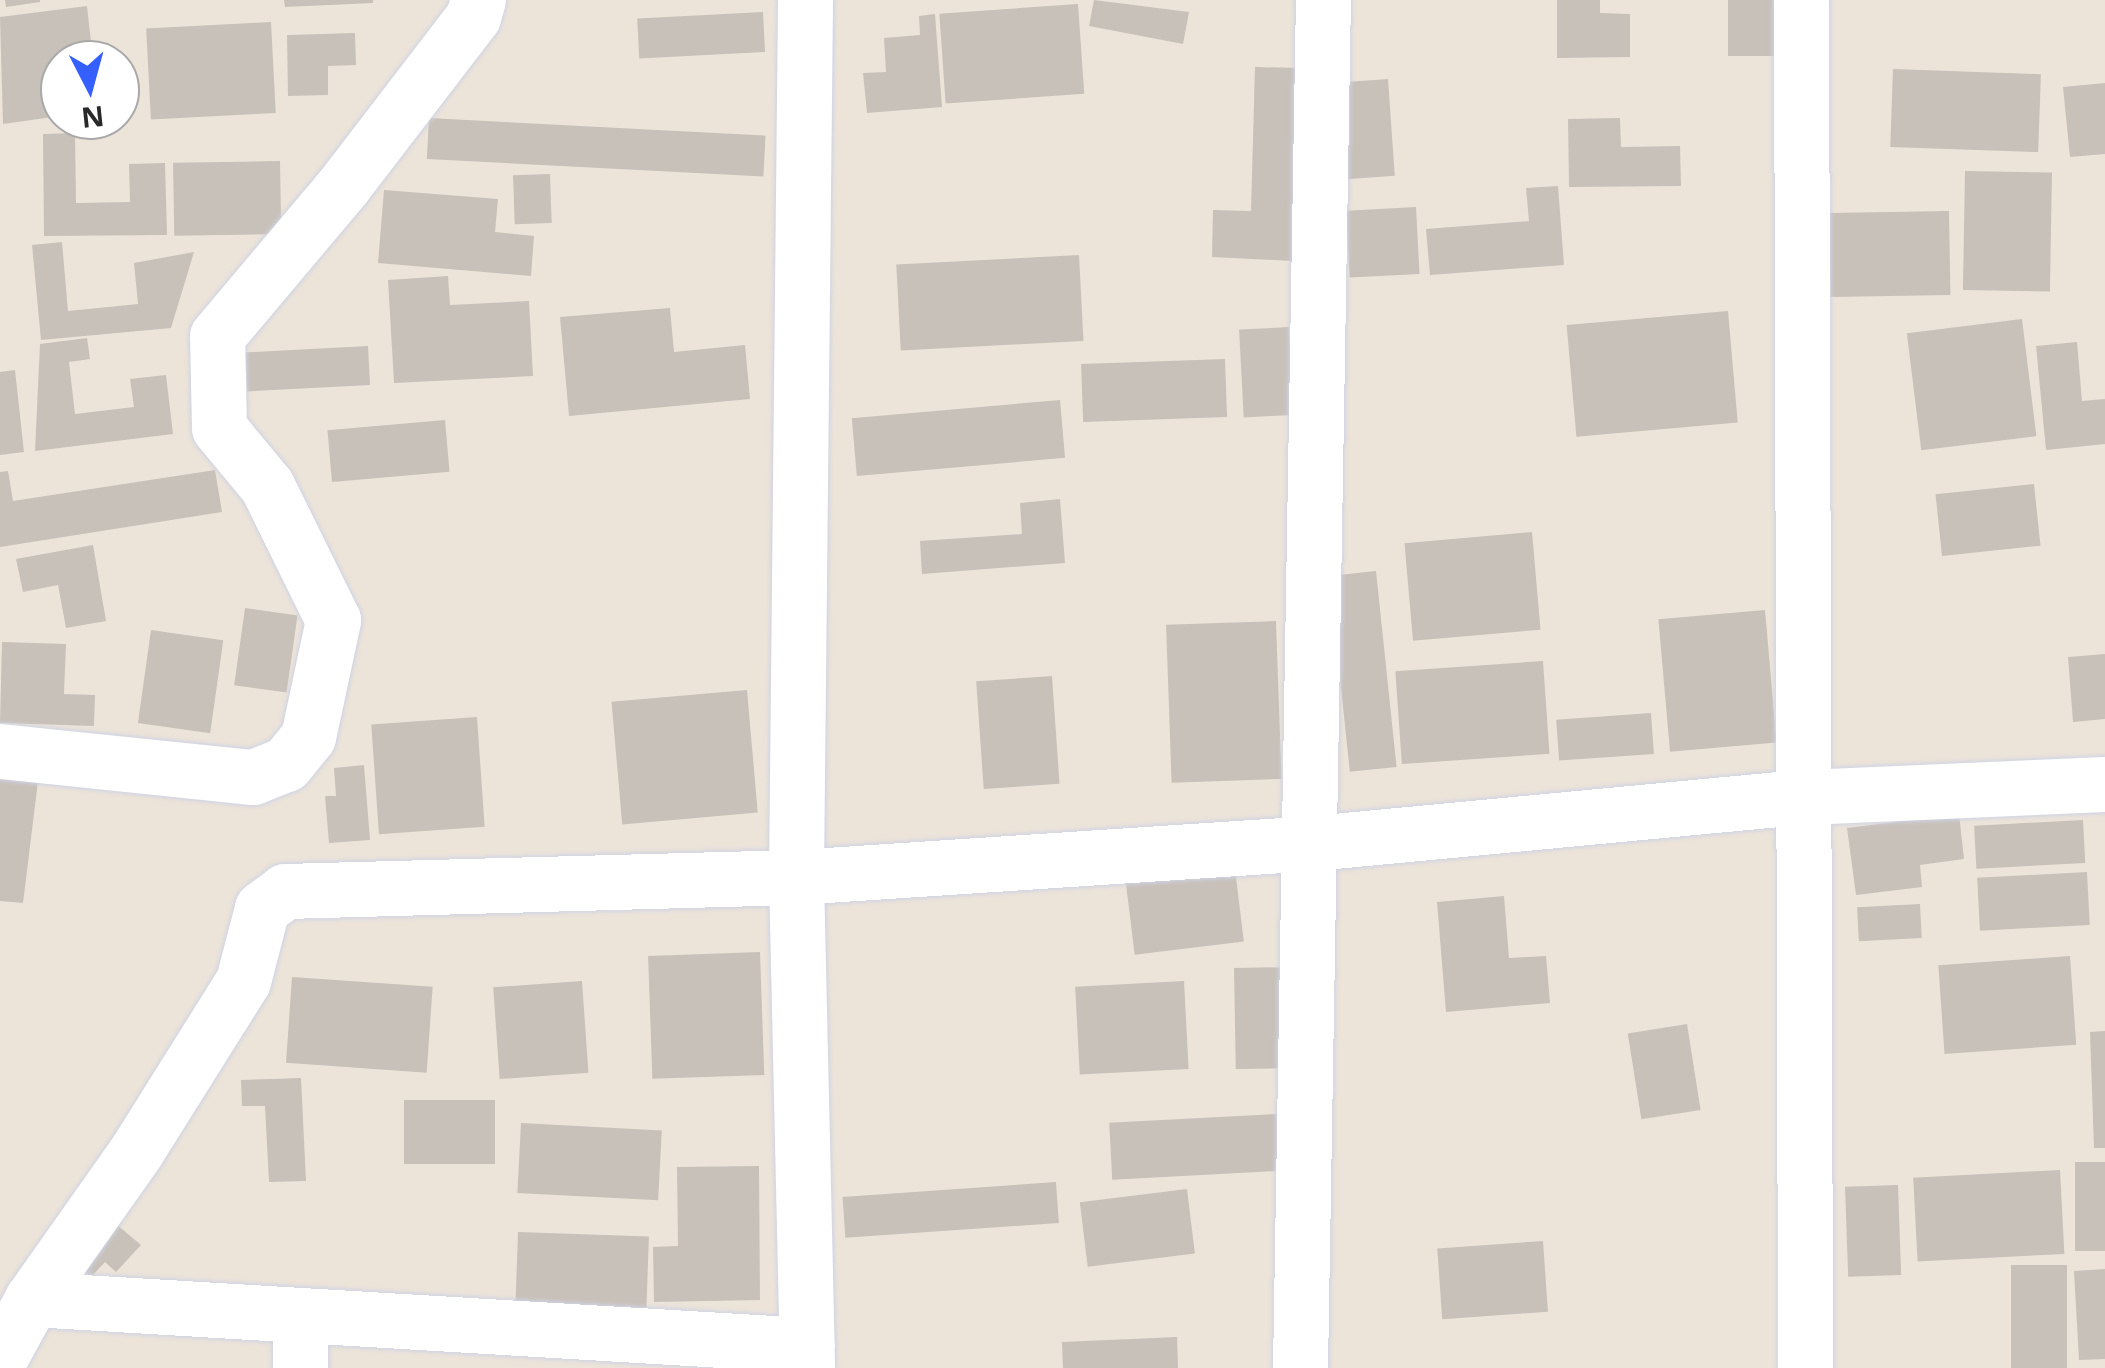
<!DOCTYPE html>
<style>
body{margin:0}
#map{position:relative;width:2105px;height:1368px;overflow:hidden;background:#ede4d9;font-family:"Noto Sans",sans-serif}
div>[style]{position:absolute}
[style*='--x']{left:calc(var(--x)*1px);top:calc(var(--y)*1px);width:calc(var(--w)*1px);rotate:calc(var(--a)*1deg)}
.building>*{inset:0;background:#c8c1b9;transform-origin:0 0}
.roads{filter:drop-shadow(0 0 2px #ced3e4) drop-shadow(0 0 2px #ced3e4)}
.minor>*{height:55px;margin:-27.5px;padding:0 27.5px;transform-origin:27.5px;border-radius:27.5px;background:#fff}
span{translate:-50% -50%;white-space:nowrap;text-align:center;line-height:1.15;-webkit-text-stroke:8px #fff;paint-order:stroke}
.north{position:absolute;left:40px;top:40px;width:100px;height:100px;box-sizing:border-box;background:#fff;border:2px solid #a9a9a9;border-radius:50%;rotate:174deg;font-size:28px;font-weight:700;line-height:40px;text-align:center;color:#292929}
.north::after{content:'';display:block;margin:auto;width:35px;height:45px;background:#355fff;clip-path:polygon(50% 0,100% 100%,50% 72%,0 100%)}
</style>
<div id="map">
<div class="building">
<i style="clip-path:polygon(5px 0,40px 0,40px 2px,6px 7px)"></i>
<i style="clip-path:polygon(284px 0,373px 0,373px 3px,285px 7px)"></i>
<i style="clip-path:polygon(1094px 0,1189px 12px,1183px 44px,1089px 26px)"></i>
<i style="clip-path:polygon(1557px 0,1600px 0,1600px 13px,1630px 14px,1630px 57px,1557px 58px)"></i>
<i style="left:1728px;top:0;width:51px;height:56px"></i>
<i style="left:1078px;top:4px;width:90px;height:139px;rotate:86deg"></i>
<i style="clip-path:polygon(87px 6px,93px 60px,60px 60px,60px 116px,3px 124px,0 17px)"></i>
<i style="left:763px;top:12px;width:40px;height:126px;rotate:87deg"></i>
<i style="clip-path:polygon(935px 14px,942px 107px,867px 113px,863px 73px,886px 72px,884px 38px,920px 35px,919px 16px)"></i>
<i style="left:271px;top:22px;width:91px;height:125px;rotate:87deg"></i>
<i style="clip-path:polygon(355px 33px,356px 65px,328px 66px,328px 95px,288px 96px,287px 35px)"></i>
<i style="clip-path:polygon(1255px 67px,1298px 68px,1293px 261px,1212px 257px,1213px 210px,1251px 211px)"></i>
<i style="left:1893px;top:69px;width:148px;height:78px;rotate:2deg"></i>
<i style="left:1388px;top:79px;width:97px;height:52px;rotate:86deg"></i>
<i style="clip-path:polygon(2105px 83px,2105px 154px,2070px 157px,2063px 87px)"></i>
<i style="left:429px;top:118px;width:337px;height:41px;rotate:3deg"></i>
<i style="clip-path:polygon(1620px 118px,1621px 147px,1680px 146px,1681px 186px,1569px 187px,1568px 119px)"></i>
<i style="clip-path:polygon(75px 133px,76px 203px,130px 202px,129px 164px,165px 163px,167px 235px,44px 236px,43px 134px)"></i>
<i style="left:280px;top:161px;width:73px;height:107px;rotate:89deg"></i>
<i style="left:1965px;top:171px;width:87px;height:119px;rotate:1deg"></i>
<i style="left:550px;top:174px;width:49px;height:37px;rotate:88deg"></i>
<i style="clip-path:polygon(1558px 186px,1564px 265px,1430px 275px,1426px 229px,1529px 221px,1526px 188px)"></i>
<i style="clip-path:polygon(384px 190px,498px 199px,495px 232px,534px 236px,531px 276px,378px 263px)"></i>
<i style="left:1416px;top:207px;width:67px;height:70px;rotate:87deg"></i>
<i style="left:1949px;top:211px;width:84px;height:120px;rotate:89deg"></i>
<i style="clip-path:polygon(62px 242px,68px 311px,138px 304px,134px 263px,194px 252px,171px 328px,41px 340px,32px 245px)"></i>
<i style="left:1079px;top:255px;width:86px;height:183px;rotate:87deg"></i>
<i style="clip-path:polygon(448px 276px,450px 305px,529px 301px,533px 376px,394px 383px,388px 280px)"></i>
<i style="clip-path:polygon(670px 308px,674px 352px,745px 345px,750px 399px,569px 416px,560px 317px)"></i>
<i style="left:1728px;top:311px;width:112px;height:162px;rotate:85deg"></i>
<i style="left:2022px;top:319px;width:118px;height:116px;rotate:83deg"></i>
<i style="left:1289px;top:327px;width:88px;height:50px;rotate:87deg"></i>
<i style="clip-path:polygon(87px 338px,90px 359px,69px 362px,75px 414px,134px 407px,130px 379px,166px 375px,173px 434px,35px 451px,40px 344px)"></i>
<i style="clip-path:polygon(2077px 342px,2082px 401px,2105px 399px,2105px 444px,2046px 450px,2036px 346px)"></i>
<i style="left:368px;top:346px;width:39px;height:123px;rotate:87deg"></i>
<i style="left:1225px;top:359px;width:58px;height:144px;rotate:88deg"></i>
<i style="clip-path:polygon(15px 370px,24px 452px,0 455px,0 372px)"></i>
<i style="left:1060px;top:400px;width:58px;height:209px;rotate:85deg"></i>
<i style="left:445px;top:420px;width:52px;height:118px;rotate:85deg"></i>
<i style="clip-path:polygon(215px 470px,222px 512px,0 547px,0 472px,8px 471px,13px 501px)"></i>
<i style="left:2034px;top:484px;width:62px;height:99px;rotate:84deg"></i>
<i style="clip-path:polygon(1060px 499px,1065px 563px,922px 574px,920px 541px,1022px 534px,1020px 503px)"></i>
<i style="left:1532px;top:532px;width:98px;height:128px;rotate:85deg"></i>
<i style="clip-path:polygon(93px 545px,106px 621px,66px 628px,58px 585px,23px 592px,16px 559px)"></i>
<i style="left:1376px;top:571px;width:197px;height:47px;rotate:84deg"></i>
<i style="left:245px;top:608px;width:53px;height:78px;rotate:8deg"></i>
<i style="left:1765px;top:610px;width:133px;height:107px;rotate:85deg"></i>
<i style="left:1276px;top:621px;width:158px;height:110px;rotate:88deg"></i>
<i style="left:151px;top:630px;width:73px;height:94px;rotate:8deg"></i>
<i style="clip-path:polygon(2px 642px,66px 644px,64px 694px,95px 695px,94px 726px,0 723px)"></i>
<i style="clip-path:polygon(2105px 654px,2105px 719px,2073px 722px,2068px 657px)"></i>
<i style="left:1543px;top:661px;width:93px;height:148px;rotate:86deg"></i>
<i style="left:1052px;top:676px;width:108px;height:76px;rotate:86deg"></i>
<i style="left:747px;top:690px;width:123px;height:136px;rotate:85deg"></i>
<i style="left:1651px;top:713px;width:41px;height:95px;rotate:86deg"></i>
<i style="left:477px;top:717px;width:110px;height:106px;rotate:86deg"></i>
<i style="clip-path:polygon(364px 765px,370px 840px,329px 843px,325px 796px,336px 796px,334px 768px)"></i>
<i style="clip-path:polygon(0 769px,39px 773px,23px 903px,0 901px)"></i>
<i style="clip-path:polygon(1959px 814px,1964px 859px,1920px 865px,1922px 887px,1856px 895px,1847px 828px)"></i>
<i style="left:2083px;top:820px;width:43px;height:109px;rotate:87deg"></i>
<i style="left:1234px;top:861px;width:81px;height:110px;rotate:83deg"></i>
<i style="left:2087px;top:872px;width:53px;height:110px;rotate:87deg"></i>
<i style="clip-path:polygon(1504px 896px,1509px 958px,1546px 956px,1550px 1003px,1446px 1012px,1437px 902px)"></i>
<i style="left:1920px;top:904px;width:34px;height:63px;rotate:87deg"></i>
<i style="left:760px;top:952px;width:123px;height:112px;rotate:88deg"></i>
<i style="left:2070px;top:956px;width:89px;height:132px;rotate:86deg"></i>
<i style="left:1293px;top:967px;width:101px;height:59px;rotate:89deg"></i>
<i style="left:292px;top:977px;width:141px;height:86px;rotate:4deg"></i>
<i style="left:582px;top:981px;width:92px;height:89px;rotate:86deg"></i>
<i style="left:1184px;top:981px;width:88px;height:109px;rotate:87deg"></i>
<i style="left:1687px;top:1024px;width:87px;height:60px;rotate:81deg"></i>
<i style="clip-path:polygon(2105px 1031px,2105px 1148px,2094px 1148px,2090px 1032px)"></i>
<i style="clip-path:polygon(301px 1078px,306px 1181px,269px 1182px,265px 1106px,242px 1106px,241px 1080px)"></i>
<i style="left:404px;top:1100px;width:91px;height:64px"></i>
<i style="left:1277px;top:1114px;width:57px;height:168px;rotate:87deg"></i>
<i style="left:521px;top:1123px;width:141px;height:70px;rotate:3deg"></i>
<i style="left:2105px;top:1162px;width:89px;height:30px;rotate:90deg"></i>
<i style="clip-path:polygon(759px 1166px,760px 1300px,654px 1302px,653px 1247px,678px 1246px,677px 1167px)"></i>
<i style="left:2060px;top:1170px;width:84px;height:147px;rotate:87deg"></i>
<i style="left:1056px;top:1182px;width:41px;height:214px;rotate:86deg"></i>
<i style="left:1898px;top:1185px;width:90px;height:53px;rotate:88deg"></i>
<i style="left:1187px;top:1189px;width:65px;height:108px;rotate:83deg"></i>
<i style="clip-path:polygon(116px 1224px,141px 1245px,116px 1272px,105px 1262px,91px 1277px,78px 1266px)"></i>
<i style="left:518px;top:1232px;width:131px;height:74px;rotate:2deg"></i>
<i style="left:1543px;top:1241px;width:71px;height:106px;rotate:86deg"></i>
<i style="left:2011px;top:1265px;width:56px;height:103px"></i>
<i style="clip-path:polygon(2105px 1269px,2105px 1359px,2079px 1360px,2074px 1271px)"></i>
<i style="clip-path:polygon(1177px 1337px,1178px 1368px,1063px 1368px,1062px 1342px)"></i>
</div>
<div class="roads">
<div class="minor">
<i style="--x:805;--y:0;--w:877;--a:90.59"></i>
<i style="--x:796;--y:877;--w:491;--a:88.7"></i>
<i style="--x:1801;--y:0;--w:1368;--a:89.83"></i>
<i style="--x:0;--y:751;--w:254;--a:5.9"></i>
<i style="--x:253;--y:777;--w:35;--a:-22"></i>
<i style="--x:286;--y:764;--w:35;--a:-51"></i>
<i style="--x:308;--y:737;--w:120;--a:-77.9"></i>
<i style="--x:333;--y:620;--w:149;--a:-116.2"></i>
<i style="--x:267;--y:486;--w:75;--a:-129.6"></i>
<i style="--x:219;--y:428;--w:92;--a:-91.2"></i>
<i style="--x:217;--y:336;--w:197;--a:-49.9"></i>
<i style="--x:344;--y:185;--w:212;--a:-52.5"></i>
<i style="--x:473;--y:17;--w:18;--a:-74"></i>
<i style="--x:32;--y:1299;--w:776;--a:3.4"></i>
<i style="--x:0;--y:1358;--w:67;--a:-61.5"></i>
<i style="--x:32;--y:1299;--w:182;--a:-54.8"></i>
<i style="--x:137;--y:1150;--w:199;--a:-57.9"></i>
<i style="--x:243;--y:981;--w:75;--a:-75.4"></i>
<i style="--x:262;--y:908;--w:29;--a:-36"></i>
<i style="--x:285;--y:891;--w:511;--a:-1.57"></i>
<i style="--x:796;--y:877;--w:518;--a:-3.76"></i>
<i style="--x:1313;--y:843;--w:493;--a:-5.4"></i>
<i style="--x:1804;--y:797;--w:301;--a:-2.5"></i>
<i style="--x:300;--y:1368;--w:53;--a:-88.9"></i>
<i style="--x:1300;--y:1368;--w:1368;--a:-89.04"></i>
</div>
</div>
<div class="north">N</div>
</div>
